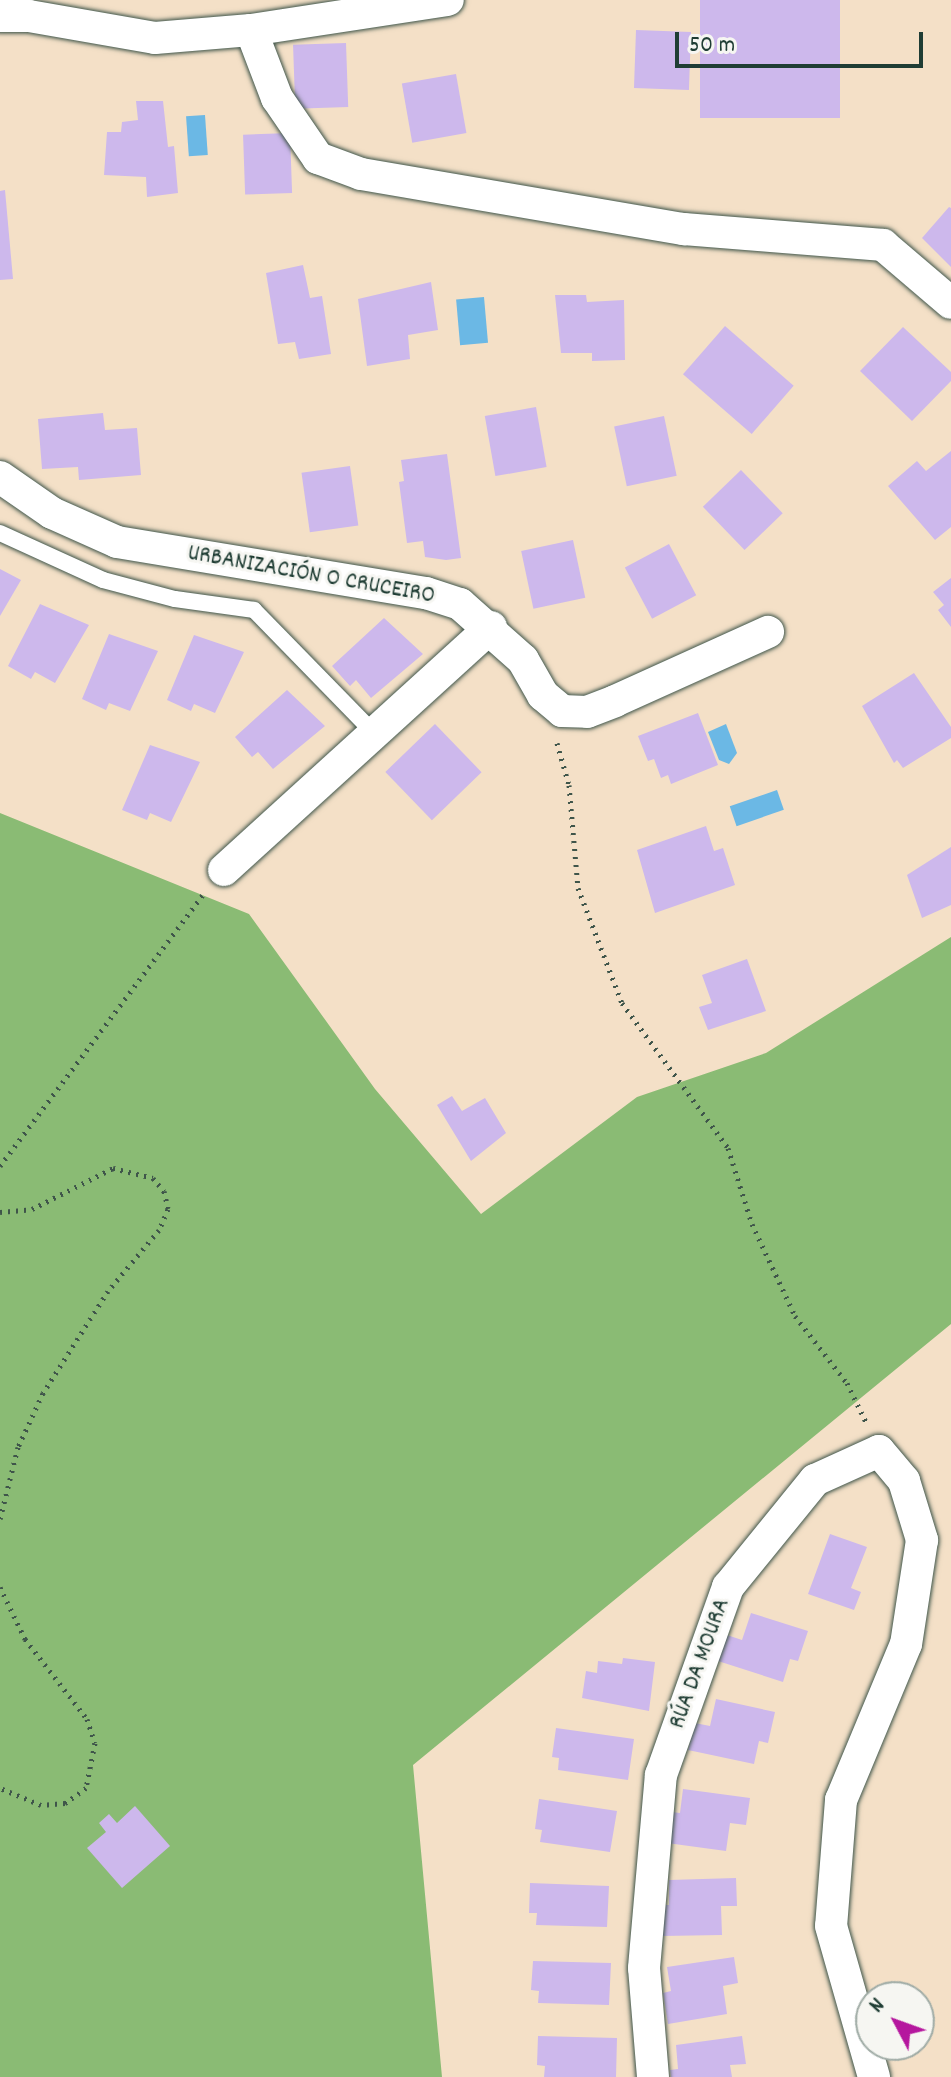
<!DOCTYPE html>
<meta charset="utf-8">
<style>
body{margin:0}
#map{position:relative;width:951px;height:2077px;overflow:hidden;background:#f4e0c7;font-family:Dekko,sans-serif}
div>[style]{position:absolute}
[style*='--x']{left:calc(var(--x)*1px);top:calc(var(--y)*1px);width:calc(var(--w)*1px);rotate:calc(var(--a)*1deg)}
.forest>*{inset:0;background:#8abb74}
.water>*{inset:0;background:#6bb8e5;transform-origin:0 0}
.building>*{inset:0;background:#cdb8ec;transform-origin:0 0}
.path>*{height:5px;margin-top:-2.5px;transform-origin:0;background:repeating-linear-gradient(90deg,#3f554a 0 2px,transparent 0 8px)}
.roads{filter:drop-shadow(0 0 2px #3f554a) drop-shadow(0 0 2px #3f554a)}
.lane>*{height:16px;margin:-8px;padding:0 8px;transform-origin:8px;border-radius:8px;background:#fff}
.street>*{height:32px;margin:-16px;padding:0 16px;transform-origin:16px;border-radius:16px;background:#fff}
span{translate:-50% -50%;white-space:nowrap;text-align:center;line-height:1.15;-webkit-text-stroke:6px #f6f6f2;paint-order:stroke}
.street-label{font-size:24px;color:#1f3d34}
.north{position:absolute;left:855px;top:1981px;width:80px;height:80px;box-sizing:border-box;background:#f6f6f2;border:2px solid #a0aca6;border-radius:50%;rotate:311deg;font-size:22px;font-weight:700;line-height:32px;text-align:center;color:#1f3d34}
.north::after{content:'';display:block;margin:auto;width:28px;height:36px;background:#b5179e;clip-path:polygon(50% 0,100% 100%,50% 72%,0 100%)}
.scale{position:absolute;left:675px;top:32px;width:248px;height:36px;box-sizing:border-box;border:4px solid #1f3d34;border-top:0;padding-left:10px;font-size:24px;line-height:28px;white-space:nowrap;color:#1f3d34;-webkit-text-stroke:6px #f6f6f2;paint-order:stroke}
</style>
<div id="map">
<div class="forest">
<i style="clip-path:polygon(0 813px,249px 914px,375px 1089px,481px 1214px,637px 1097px,766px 1053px,951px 937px,951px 1324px,413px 1765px,442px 2077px,0 2077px)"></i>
</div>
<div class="water">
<i style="left:205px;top:115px;width:40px;height:19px;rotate:86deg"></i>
<i style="left:484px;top:297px;width:46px;height:28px;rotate:85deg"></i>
<i style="clip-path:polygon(726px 724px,737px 753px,729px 764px,719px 760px,708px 732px)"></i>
<i style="left:777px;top:790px;width:21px;height:50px;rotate:71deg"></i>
</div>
<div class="building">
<i style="left:700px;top:0;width:140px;height:118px"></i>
<i style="left:636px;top:30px;width:55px;height:58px;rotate:2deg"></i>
<i style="left:346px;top:43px;width:64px;height:53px;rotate:88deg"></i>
<i style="left:456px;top:74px;width:60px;height:55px;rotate:80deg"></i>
<i style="clip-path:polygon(136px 101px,163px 101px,168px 147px,174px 146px,178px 193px,147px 197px,146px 177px,104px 175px,107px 132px,121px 132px,122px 122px,138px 120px)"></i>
<i style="left:290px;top:133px;width:60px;height:47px;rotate:88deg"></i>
<i style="clip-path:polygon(5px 190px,13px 279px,0 280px,0 191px)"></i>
<i style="clip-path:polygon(949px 207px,951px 208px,951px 267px,922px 238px)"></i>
<i style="clip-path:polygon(303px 265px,310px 298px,322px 296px,331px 354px,299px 359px,295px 342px,278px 344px,266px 273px)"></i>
<i style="clip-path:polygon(431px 282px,438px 330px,408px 335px,410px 359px,367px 366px,358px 299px)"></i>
<i style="clip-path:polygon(555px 295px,586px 295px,587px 302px,624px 300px,625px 360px,592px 361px,592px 353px,561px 353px)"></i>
<i style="left:725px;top:326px;width:91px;height:64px;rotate:41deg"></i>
<i style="clip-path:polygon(903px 327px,951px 372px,951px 381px,912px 421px,860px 371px)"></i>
<i style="left:536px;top:407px;width:61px;height:52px;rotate:80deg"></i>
<i style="clip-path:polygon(103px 413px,105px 430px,137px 428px,141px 475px,79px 480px,78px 467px,42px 469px,38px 419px)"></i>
<i style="left:664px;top:416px;width:61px;height:51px;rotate:78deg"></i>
<i style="clip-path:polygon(951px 451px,951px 527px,935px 540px,888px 486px,917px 461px,926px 471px)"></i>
<i style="clip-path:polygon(447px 454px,461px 558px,446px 560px,425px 557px,423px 541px,407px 543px,399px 482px,404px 481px,401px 460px)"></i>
<i style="left:350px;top:466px;width:60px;height:49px;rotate:82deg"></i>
<i style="left:741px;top:470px;width:60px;height:53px;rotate:46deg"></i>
<i style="left:573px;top:540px;width:59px;height:53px;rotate:78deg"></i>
<i style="left:669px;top:544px;width:58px;height:50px;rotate:62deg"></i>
<i style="clip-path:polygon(0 569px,21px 580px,0 616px)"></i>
<i style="clip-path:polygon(951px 578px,951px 627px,938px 610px,944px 605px,933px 592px)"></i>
<i style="clip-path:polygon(40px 604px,89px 625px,55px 683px,35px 672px,31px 679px,8px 666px)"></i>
<i style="clip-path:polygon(384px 618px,423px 654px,371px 698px,356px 680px,350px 686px,332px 666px)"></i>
<i style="clip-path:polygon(109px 634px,158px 651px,130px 711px,109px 703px,106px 710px,82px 699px)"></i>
<i style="clip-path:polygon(194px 635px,244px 652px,215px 713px,194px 704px,191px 711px,167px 700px)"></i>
<i style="clip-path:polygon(914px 673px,951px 727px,951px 738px,903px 768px,897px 760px,894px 763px,862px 706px)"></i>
<i style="clip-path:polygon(287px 690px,325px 726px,273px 769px,258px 752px,252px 757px,235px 737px)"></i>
<i style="clip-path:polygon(698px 713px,718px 765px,671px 784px,668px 775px,661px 778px,654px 759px,648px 761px,638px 736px)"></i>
<i style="left:435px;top:724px;width:67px;height:69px;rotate:46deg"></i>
<i style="clip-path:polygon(150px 745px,200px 762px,171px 822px,150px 813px,147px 820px,122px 810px)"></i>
<i style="clip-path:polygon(706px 826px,714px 851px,723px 848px,735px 885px,655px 913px,637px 850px)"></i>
<i style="clip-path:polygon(951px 847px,951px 905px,922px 918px,907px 875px)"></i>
<i style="clip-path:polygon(747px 959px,766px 1011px,708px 1030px,699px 1007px,712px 1003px,702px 975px)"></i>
<i style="clip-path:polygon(452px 1096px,462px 1111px,485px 1098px,506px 1133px,471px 1161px,437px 1105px)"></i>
<i style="clip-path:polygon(830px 1534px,867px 1547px,851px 1588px,861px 1592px,854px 1610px,808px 1594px)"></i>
<i style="clip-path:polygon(751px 1613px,808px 1631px,798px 1661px,790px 1659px,783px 1682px,718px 1661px,727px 1635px,742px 1640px)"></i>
<i style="clip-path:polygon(623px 1658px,655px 1662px,649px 1711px,582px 1698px,586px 1671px,597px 1673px,598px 1661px,622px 1664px)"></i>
<i style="clip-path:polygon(716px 1699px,775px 1712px,768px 1743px,759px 1741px,754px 1764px,688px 1750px,695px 1723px,710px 1726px)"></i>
<i style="clip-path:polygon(556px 1728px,634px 1739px,628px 1780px,558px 1770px,559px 1758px,552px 1757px)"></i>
<i style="clip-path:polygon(683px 1789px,750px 1798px,746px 1825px,730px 1823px,726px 1851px,667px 1843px,671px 1812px,680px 1813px)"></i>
<i style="clip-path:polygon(539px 1799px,617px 1811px,610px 1852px,540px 1842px,542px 1830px,535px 1829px)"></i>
<i style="clip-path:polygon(135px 1806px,170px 1846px,122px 1888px,87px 1848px,106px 1832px,99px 1823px,109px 1814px,117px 1823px)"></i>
<i style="clip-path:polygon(736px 1878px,737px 1906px,721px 1906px,722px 1935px,662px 1936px,661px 1905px,669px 1905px,669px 1880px)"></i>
<i style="clip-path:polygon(530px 1883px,609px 1886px,607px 1927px,536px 1925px,537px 1913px,529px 1913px)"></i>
<i style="clip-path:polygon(734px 1957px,738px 1983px,723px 1986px,727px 2014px,668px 2024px,663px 1993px,671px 1991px,667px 1967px)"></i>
<i style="clip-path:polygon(533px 1961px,611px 1963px,609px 2005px,538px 2003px,539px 1991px,531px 1990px)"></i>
<i style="clip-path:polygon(538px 2036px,617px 2038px,616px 2077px,544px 2077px,545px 2066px,537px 2065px)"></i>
<i style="clip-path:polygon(742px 2036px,746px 2064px,730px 2065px,732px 2077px,671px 2077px,670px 2070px,678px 2069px,676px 2045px)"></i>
</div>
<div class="path">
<i style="--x:557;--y:743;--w:44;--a:74.1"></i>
<i style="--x:569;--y:785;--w:103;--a:85"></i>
<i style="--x:578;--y:888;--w:123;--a:69.1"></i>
<i style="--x:622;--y:1003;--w:180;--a:53.8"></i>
<i style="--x:728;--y:1148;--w:80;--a:72.5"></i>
<i style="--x:752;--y:1224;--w:102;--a:64.9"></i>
<i style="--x:795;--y:1316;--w:85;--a:52.2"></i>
<i style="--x:847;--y:1383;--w:46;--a:64"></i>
<i style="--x:0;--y:1166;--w:339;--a:-53.2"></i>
<i style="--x:0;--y:1212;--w:32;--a:-5"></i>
<i style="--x:32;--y:1209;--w:91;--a:-26.8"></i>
<i style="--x:113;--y:1168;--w:41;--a:14"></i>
<i style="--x:153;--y:1178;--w:17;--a:50"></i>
<i style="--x:164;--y:1191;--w:18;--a:77"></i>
<i style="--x:168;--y:1209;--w:23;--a:113"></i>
<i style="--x:159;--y:1230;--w:80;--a:129.9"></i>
<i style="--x:108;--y:1291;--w:121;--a:122.5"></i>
<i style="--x:43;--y:1393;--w:60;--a:114.8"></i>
<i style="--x:18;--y:1447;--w:74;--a:104"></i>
<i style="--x:0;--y:1587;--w:58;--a:64.3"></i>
<i style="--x:25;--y:1639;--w:101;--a:52.2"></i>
<i style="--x:87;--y:1719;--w:25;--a:72"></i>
<i style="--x:95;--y:1743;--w:46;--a:101.3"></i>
<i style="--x:86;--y:1788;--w:26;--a:144"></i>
<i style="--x:65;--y:1803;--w:24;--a:175"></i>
<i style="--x:41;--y:1805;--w:44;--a:-157.5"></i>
</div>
<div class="roads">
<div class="lane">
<i style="--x:0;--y:533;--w:113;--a:24.5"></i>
<i style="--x:103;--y:580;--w:74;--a:14.8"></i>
<i style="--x:175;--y:599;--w:80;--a:7.9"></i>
<i style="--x:254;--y:610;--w:172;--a:45.7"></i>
</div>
<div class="street">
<i style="--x:0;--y:16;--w:29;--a:0"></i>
<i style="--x:29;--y:16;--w:128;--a:9.9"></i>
<i style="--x:155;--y:38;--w:96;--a:-4.8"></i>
<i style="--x:251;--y:30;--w:199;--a:-8.7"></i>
<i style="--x:251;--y:30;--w:73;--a:69.1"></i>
<i style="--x:277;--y:98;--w:73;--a:55.7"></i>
<i style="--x:318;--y:158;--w:46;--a:20.4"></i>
<i style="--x:361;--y:174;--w:328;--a:9.7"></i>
<i style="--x:684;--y:229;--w:200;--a:4.6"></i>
<i style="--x:883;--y:245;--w:89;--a:40.5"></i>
<i style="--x:0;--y:477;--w:63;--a:34.7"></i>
<i style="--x:52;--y:513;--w:71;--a:24"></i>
<i style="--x:117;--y:542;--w:313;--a:9.4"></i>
<i style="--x:426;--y:593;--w:36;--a:18"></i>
<i style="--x:460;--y:604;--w:84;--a:41.6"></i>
<i style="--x:523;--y:660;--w:40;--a:60.3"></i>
<i style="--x:543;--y:695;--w:25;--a:40"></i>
<i style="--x:562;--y:711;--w:25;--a:2"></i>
<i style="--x:587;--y:712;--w:30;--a:-21"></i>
<i style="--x:615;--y:701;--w:168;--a:-24.3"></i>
<i style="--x:224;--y:870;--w:361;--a:-42.3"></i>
<i style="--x:653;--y:2077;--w:109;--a:-94.7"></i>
<i style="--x:644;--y:1968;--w:194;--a:-85"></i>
<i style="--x:661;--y:1775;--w:200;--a:-70.4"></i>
<i style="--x:728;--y:1587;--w:138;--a:-50.9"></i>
<i style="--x:815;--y:1480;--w:70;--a:-24.4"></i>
<i style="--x:879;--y:1451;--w:39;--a:50"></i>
<i style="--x:904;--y:1481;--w:62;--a:73"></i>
<i style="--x:922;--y:1540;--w:105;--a:98.7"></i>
<i style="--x:906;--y:1644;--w:169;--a:112.6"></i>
<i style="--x:841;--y:1800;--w:126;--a:94.5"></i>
<i style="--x:831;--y:1926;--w:157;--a:74.1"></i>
</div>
</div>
<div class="street-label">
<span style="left:311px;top:576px;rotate:10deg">URBANIZACIÓN O CRUCEIRO</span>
<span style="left:701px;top:1664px;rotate:-70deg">RÚA DA MOURA</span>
</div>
<div class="north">N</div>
<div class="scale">50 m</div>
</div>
